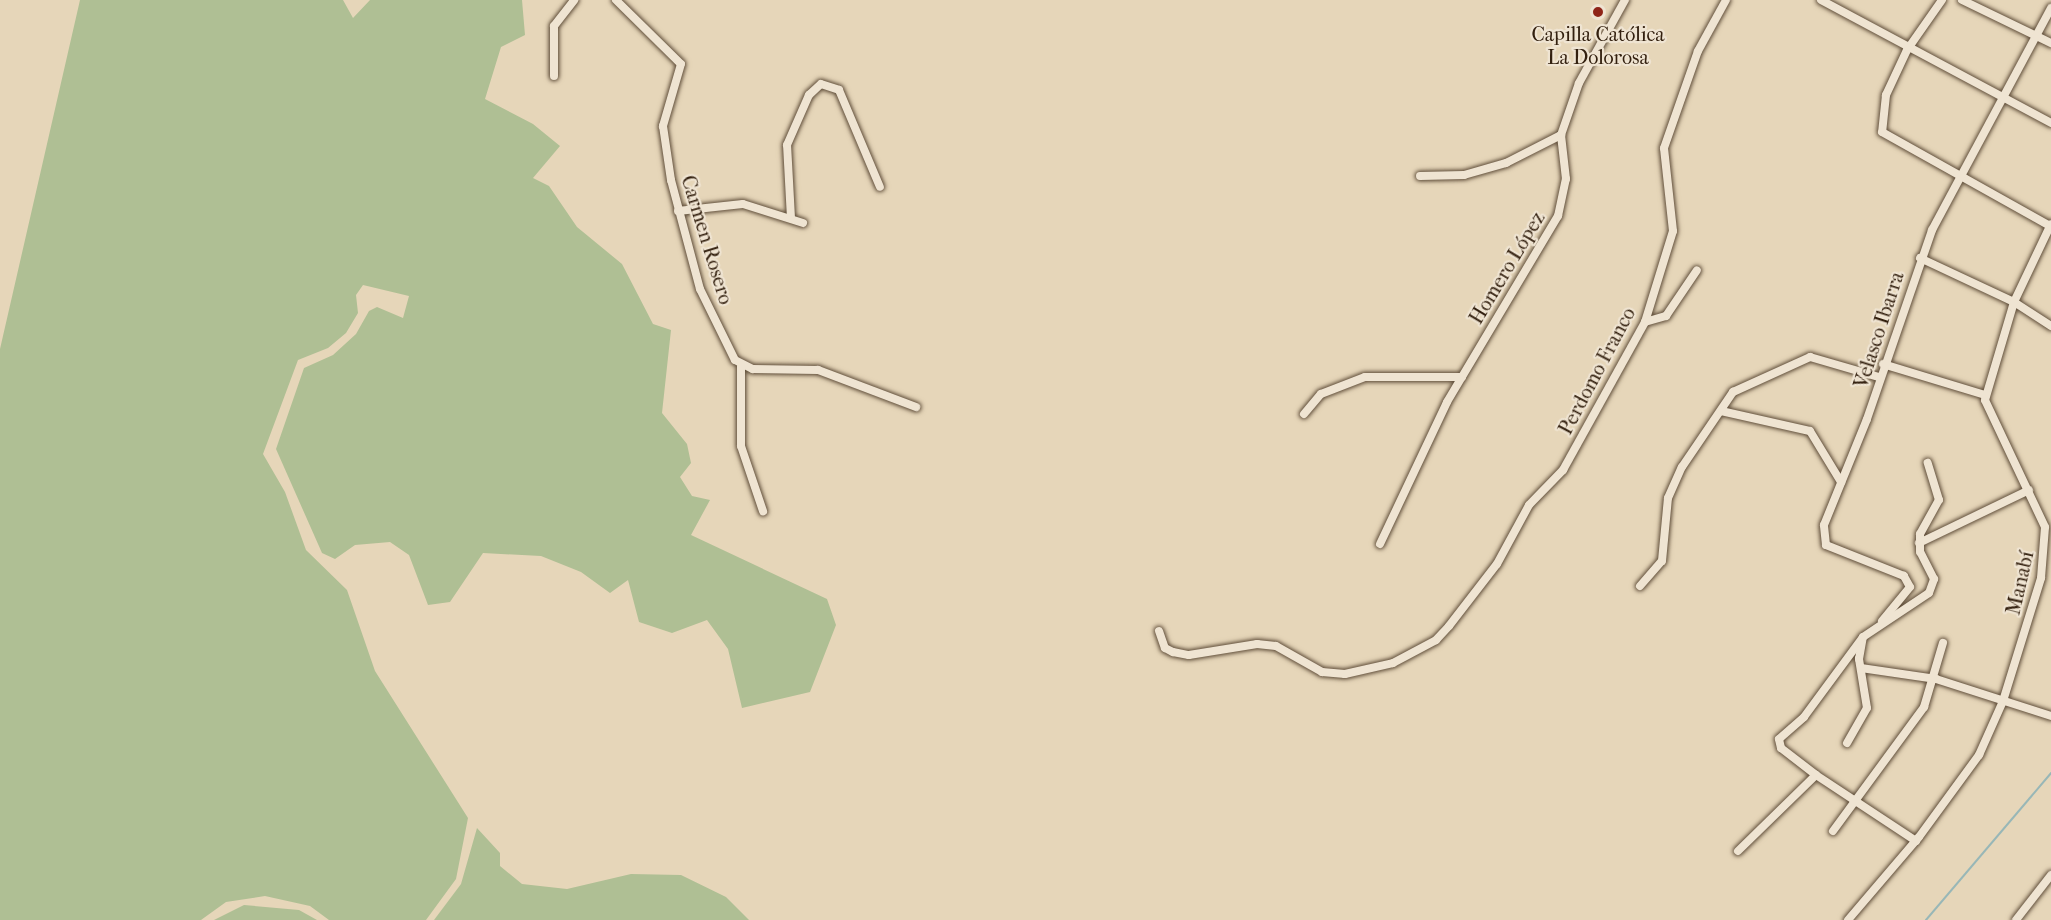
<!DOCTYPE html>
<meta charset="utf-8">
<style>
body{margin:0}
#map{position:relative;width:2051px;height:920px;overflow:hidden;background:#e6d6b9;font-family:"IM FELL French Canon",serif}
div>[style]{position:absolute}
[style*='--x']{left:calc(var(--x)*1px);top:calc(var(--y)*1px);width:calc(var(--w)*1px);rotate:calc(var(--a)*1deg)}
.green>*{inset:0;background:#afbf94}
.stream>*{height:2px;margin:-1px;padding:0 1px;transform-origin:1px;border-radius:1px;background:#98b7b7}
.roads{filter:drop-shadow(0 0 2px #604e3a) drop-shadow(0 0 2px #604e3a)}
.minor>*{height:8px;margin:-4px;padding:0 4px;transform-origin:4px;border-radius:4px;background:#efe4d2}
.dots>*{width:16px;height:16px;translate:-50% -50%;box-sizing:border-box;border:3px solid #efe4d2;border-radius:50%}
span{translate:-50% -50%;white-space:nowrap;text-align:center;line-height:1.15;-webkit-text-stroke:4.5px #efe4d2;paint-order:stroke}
.poi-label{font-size:20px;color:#33200f}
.street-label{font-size:20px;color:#33200f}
</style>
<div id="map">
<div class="green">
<i style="clip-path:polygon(80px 0,343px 0,353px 18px,370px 0,522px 0,525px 35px,501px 47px,485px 99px,533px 124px,560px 146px,533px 178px,549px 186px,577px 227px,622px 264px,653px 324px,671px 330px,662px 413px,687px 444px,691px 463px,680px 477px,692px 496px,710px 500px,691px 535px,827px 599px,836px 625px,810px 692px,742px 708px,728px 649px,707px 620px,672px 633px,639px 622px,628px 580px,610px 593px,581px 572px,541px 556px,483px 553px,450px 602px,428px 605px,409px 555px,390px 542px,355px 545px,335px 559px,322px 553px,276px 449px,304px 368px,333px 355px,356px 334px,369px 311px,377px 307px,403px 318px,409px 296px,363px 285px,356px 295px,358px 313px,346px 333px,328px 348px,298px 360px,263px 454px,285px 492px,306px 550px,347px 590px,375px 671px,468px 818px,456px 879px,426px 920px,329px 920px,310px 906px,265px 896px,226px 902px,201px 920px,0 920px,0 349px)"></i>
<i style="clip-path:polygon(477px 828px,500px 853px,500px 866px,522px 884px,567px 889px,631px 874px,681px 875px,726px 897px,749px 920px,434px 920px,461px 884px)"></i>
<i style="clip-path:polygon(244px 905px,299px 910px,317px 920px,214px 920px)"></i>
</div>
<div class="stream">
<i style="--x:1926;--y:920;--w:193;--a:-49.6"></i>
</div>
<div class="roads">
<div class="minor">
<i style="--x:616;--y:0;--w:91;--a:44.6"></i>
<i style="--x:681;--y:64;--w:65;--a:106.2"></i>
<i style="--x:663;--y:126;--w:55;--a:81.6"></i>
<i style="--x:671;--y:180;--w:113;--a:75.1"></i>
<i style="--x:700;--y:289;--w:79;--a:63.8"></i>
<i style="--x:735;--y:360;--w:20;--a:27"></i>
<i style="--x:753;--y:369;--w:65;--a:0.9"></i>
<i style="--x:818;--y:370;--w:105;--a:20.7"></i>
<i style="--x:1821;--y:0;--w:261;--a:28.1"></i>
<i style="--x:1942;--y:0;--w:61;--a:125"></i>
<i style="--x:1907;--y:50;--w:50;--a:115"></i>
<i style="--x:1886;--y:95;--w:37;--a:96"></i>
<i style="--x:1882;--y:132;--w:193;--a:29.2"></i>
<i style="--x:1962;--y:0;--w:99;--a:25.8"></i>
<i style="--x:554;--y:76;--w:50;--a:-90"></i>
<i style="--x:554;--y:26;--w:33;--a:-52"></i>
<i style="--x:1420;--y:176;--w:44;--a:-1.3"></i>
<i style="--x:1464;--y:175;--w:44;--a:-15.9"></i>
<i style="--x:1506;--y:163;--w:62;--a:-27"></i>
<i style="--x:678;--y:211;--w:65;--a:-6.1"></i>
<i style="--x:743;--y:204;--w:63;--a:17.6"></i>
<i style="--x:791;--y:218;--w:73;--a:-93.1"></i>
<i style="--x:787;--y:145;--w:55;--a:-66.3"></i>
<i style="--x:809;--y:95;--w:16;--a:-43"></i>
<i style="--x:821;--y:84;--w:19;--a:18"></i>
<i style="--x:839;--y:90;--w:105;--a:67.1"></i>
<i style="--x:1920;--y:258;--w:104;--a:25.1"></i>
<i style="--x:2014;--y:302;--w:44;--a:33"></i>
<i style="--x:1645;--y:322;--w:22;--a:-16"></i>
<i style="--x:1666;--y:316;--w:55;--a:-56"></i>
<i style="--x:1883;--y:364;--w:107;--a:16.9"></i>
<i style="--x:741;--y:366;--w:80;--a:90"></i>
<i style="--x:741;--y:446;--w:69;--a:71.3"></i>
<i style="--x:1721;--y:411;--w:91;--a:12.7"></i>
<i style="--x:1810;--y:431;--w:60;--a:58.7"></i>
<i style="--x:1304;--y:414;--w:26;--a:-50"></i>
<i style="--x:1321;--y:394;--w:47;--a:-21.1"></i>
<i style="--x:1365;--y:377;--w:97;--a:0"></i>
<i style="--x:1919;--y:543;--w:122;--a:-25.7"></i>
<i style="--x:1380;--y:544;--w:157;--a:-64.7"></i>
<i style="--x:1447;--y:402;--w:217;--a:-59.2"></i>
<i style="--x:1558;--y:216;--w:38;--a:-78"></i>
<i style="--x:1566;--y:179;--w:44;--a:-96.5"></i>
<i style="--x:1561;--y:135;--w:55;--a:-70.9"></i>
<i style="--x:1579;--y:83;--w:95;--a:-61"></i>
<i style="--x:1640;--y:586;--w:33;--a:-49"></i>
<i style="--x:1662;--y:561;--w:63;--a:-84.6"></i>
<i style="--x:1668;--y:498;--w:34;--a:-66"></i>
<i style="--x:1682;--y:467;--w:91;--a:-55.8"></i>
<i style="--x:1733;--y:392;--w:85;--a:-24.4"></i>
<i style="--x:1810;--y:357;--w:72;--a:16.2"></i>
<i style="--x:1882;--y:621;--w:44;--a:-50.5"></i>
<i style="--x:1910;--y:587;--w:13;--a:-119"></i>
<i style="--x:1904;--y:576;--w:84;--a:-158.3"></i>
<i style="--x:1826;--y:545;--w:20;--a:-96"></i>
<i style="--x:1824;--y:525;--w:114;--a:-67.9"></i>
<i style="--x:1867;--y:419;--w:200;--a:-71"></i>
<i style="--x:1932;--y:230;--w:252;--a:-61.8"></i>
<i style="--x:1159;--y:631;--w:18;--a:71"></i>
<i style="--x:1165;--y:648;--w:9;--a:27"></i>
<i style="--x:1173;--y:652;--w:16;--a:11"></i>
<i style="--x:1189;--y:655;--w:69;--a:-9.2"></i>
<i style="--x:1257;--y:644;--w:19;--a:6"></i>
<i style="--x:1276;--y:646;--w:53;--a:29.5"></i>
<i style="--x:1322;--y:672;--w:23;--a:5"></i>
<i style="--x:1345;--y:674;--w:49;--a:-12.9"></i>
<i style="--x:1393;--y:663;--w:49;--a:-28.1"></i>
<i style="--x:1436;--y:640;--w:19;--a:-47"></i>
<i style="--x:1449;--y:626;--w:78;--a:-52.3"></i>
<i style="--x:1497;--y:564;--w:67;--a:-61.5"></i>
<i style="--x:1529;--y:505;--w:49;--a:-45.8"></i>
<i style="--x:1563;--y:470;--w:169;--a:-61"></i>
<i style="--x:1645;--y:322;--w:95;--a:-72.9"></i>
<i style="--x:1673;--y:231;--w:83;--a:-96.2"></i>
<i style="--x:1664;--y:148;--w:103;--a:-70.7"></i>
<i style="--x:1698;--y:51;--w:58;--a:-61.2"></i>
<i style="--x:1861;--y:668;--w:76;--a:8.3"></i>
<i style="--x:1936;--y:679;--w:121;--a:17.8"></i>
<i style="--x:1847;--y:743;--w:40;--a:-60.3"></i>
<i style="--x:1867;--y:708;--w:50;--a:-99.3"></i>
<i style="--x:1859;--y:659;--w:22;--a:-80"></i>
<i style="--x:1816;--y:775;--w:44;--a:-142.4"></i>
<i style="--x:1781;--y:748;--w:9;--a:-103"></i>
<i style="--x:1779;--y:739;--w:33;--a:-41"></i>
<i style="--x:1804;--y:717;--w:99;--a:-53.6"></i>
<i style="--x:1863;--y:637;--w:79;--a:-33.7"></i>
<i style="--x:1929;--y:593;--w:15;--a:-70"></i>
<i style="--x:1934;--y:579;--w:30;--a:-117"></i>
<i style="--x:1920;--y:552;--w:18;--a:-90"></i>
<i style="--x:1920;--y:534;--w:39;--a:-61"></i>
<i style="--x:1939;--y:500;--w:39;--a:-107"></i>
<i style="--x:1833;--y:831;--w:154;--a:-53.7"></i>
<i style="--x:1924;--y:707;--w:67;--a:-73.5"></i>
<i style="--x:1738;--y:851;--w:109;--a:-44.3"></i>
<i style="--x:1816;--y:775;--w:120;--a:33.4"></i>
<i style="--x:1848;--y:920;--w:109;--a:-49.5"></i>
<i style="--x:1919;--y:837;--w:102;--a:-53.8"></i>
<i style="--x:1979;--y:755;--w:59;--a:-66"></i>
<i style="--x:2003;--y:701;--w:129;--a:-72.8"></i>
<i style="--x:2041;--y:578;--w:51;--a:-85.5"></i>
<i style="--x:2045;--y:527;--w:140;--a:-115.3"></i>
<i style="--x:1985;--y:400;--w:102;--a:-73.5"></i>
<i style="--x:2014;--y:302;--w:86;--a:-64.6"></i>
<i style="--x:2016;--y:920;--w:57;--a:-52.1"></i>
</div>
</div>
<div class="dots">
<i style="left:1598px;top:12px;background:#8f2418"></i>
</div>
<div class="poi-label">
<span style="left:1598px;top:46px">Capilla Católica<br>La Dolorosa</span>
</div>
<div class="street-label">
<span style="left:707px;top:240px;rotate:73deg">Carmen Rosero</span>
<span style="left:1507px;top:268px;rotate:-59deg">Homero López</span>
<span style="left:1879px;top:330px;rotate:-72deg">Velasco Ibarra</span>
<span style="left:1597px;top:371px;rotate:-62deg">Perdomo Franco</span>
<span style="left:2020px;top:583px;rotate:-77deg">Manabí</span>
</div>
</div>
